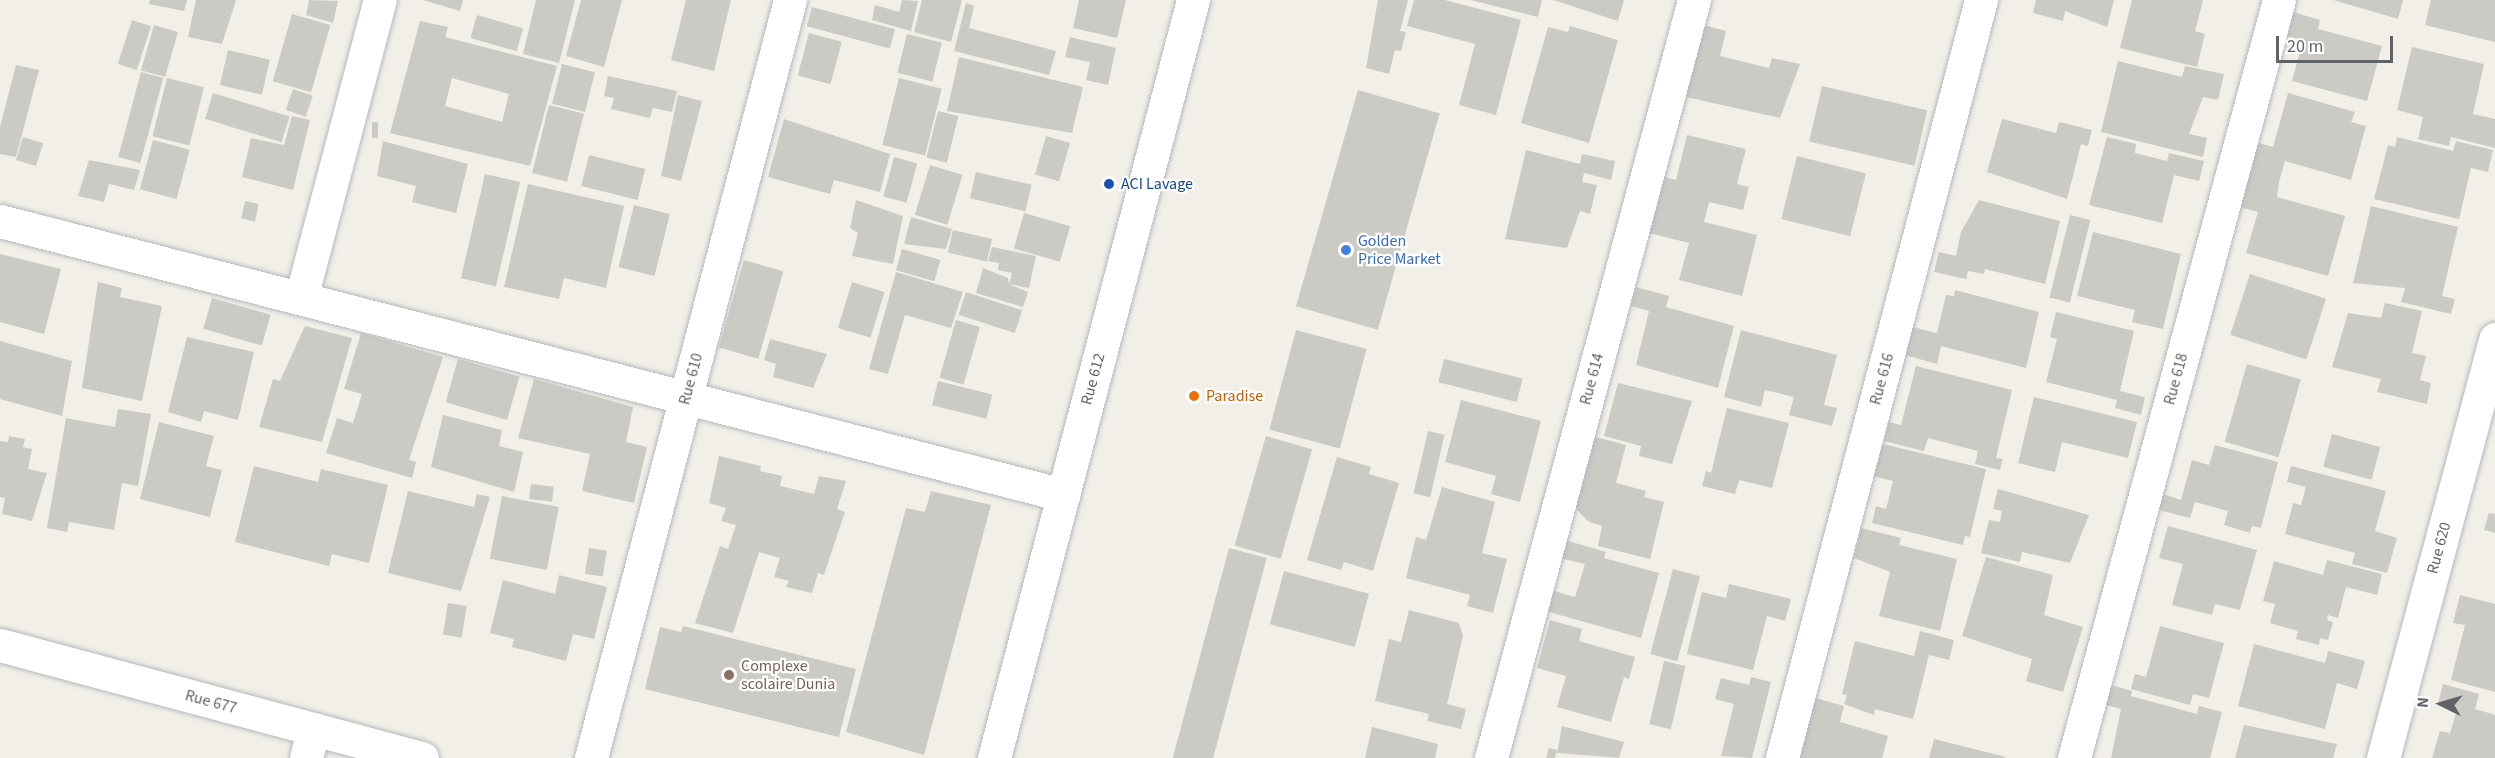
<!DOCTYPE html>
<style>
body{margin:0}
#map{position:relative;width:2495px;height:758px;overflow:hidden;background:#f1efe8;font-family:"Source Sans 3",sans-serif}
div>[style]{position:absolute}
[style*='--x']{left:calc(var(--x)*1px);top:calc(var(--y)*1px);width:calc(var(--w)*1px);rotate:calc(var(--a)*1deg)}
.building>*{inset:0;background:#cccac5;transform-origin:0 0}
.roads{filter:drop-shadow(0 0 2px #b5b8bc) drop-shadow(0 0 2px #b5b8bc)}
.minor>*{height:33px;margin:-16.5px;padding:0 16.5px;transform-origin:16.5px;border-radius:16.5px;background:#fff}
.tertiary>*{height:33px;margin:-16.5px;padding:0 16.5px;transform-origin:16.5px;border-radius:16.5px;background:#fff}
.dots>*{width:16px;height:16px;translate:-50% -50%;box-sizing:border-box;border:3px solid #fff;border-radius:50%}
span{translate:-50% -50%;white-space:nowrap;text-align:center;line-height:1.15;-webkit-text-stroke:4.5px #fff;paint-order:stroke}
.transit-label{font-size:16px;color:#164399}
.left{translate:0 -50%;text-align:left}
.shop-label{font-size:16px;color:#366cbe}
.street-label{font-size:16px;color:#5f6368}
.food-label{font-size:16px;color:#c56008}
.education-label{font-size:16px;color:#785e54}
.north{position:absolute;left:2411px;top:674px;width:60px;height:60px;-webkit-text-stroke:4px #fff;paint-order:stroke;rotate:275deg;font-size:16px;font-weight:700;line-height:24px;text-align:center;color:#5f6368}
.north::after{content:'';display:block;margin:auto;width:21px;height:27px;background:#5f6368;clip-path:polygon(50% 0,100% 100%,50% 72%,0 100%)}
.scale{position:absolute;left:2276px;top:36px;width:117px;height:27px;box-sizing:border-box;border:3px solid #5f6368;border-top:0;padding-left:8px;font-size:18px;line-height:21px;white-space:nowrap;color:#5f6368;-webkit-text-stroke:4px #fff;paint-order:stroke}
</style>
<div id="map">
<div class="building">
<i style="clip-path:polygon(150px 0,187px 0,184px 11px,149px 4px)"></i>
<i style="clip-path:polygon(196px 0,236px 0,222px 44px,188px 37px)"></i>
<i style="clip-path:polygon(309px 0,338px 1px,333px 23px,306px 15px)"></i>
<i style="clip-path:polygon(423px 0,463px 0,460px 11px)"></i>
<i style="clip-path:polygon(536px 0,575px 0,559px 63px,523px 54px)"></i>
<i style="clip-path:polygon(581px 0,622px 0,604px 67px,566px 56px)"></i>
<i style="clip-path:polygon(686px 0,731px 0,714px 71px,671px 60px)"></i>
<i style="clip-path:polygon(902px 0,918px 1px,911px 31px,872px 20px,875px 5px,899px 12px)"></i>
<i style="clip-path:polygon(922px 0,962px 0,951px 42px,914px 32px)"></i>
<i style="clip-path:polygon(1079px 0,1126px 0,1117px 38px,1073px 28px)"></i>
<i style="clip-path:polygon(1378px 0,1408px 0,1400px 31px,1406px 32px,1401px 51px,1395px 50px,1389px 74px,1366px 68px)"></i>
<i style="clip-path:polygon(1414px 0,1445px 0,1521px 20px,1496px 115px,1459px 105px,1475px 44px,1407px 26px)"></i>
<i style="clip-path:polygon(1471px 0,1542px 0,1538px 17px)"></i>
<i style="clip-path:polygon(1553px 0,1624px 0,1618px 21px)"></i>
<i style="clip-path:polygon(2036px 0,2114px 0,2107px 27px,2065px 11px,2063px 21px,2033px 13px)"></i>
<i style="clip-path:polygon(2132px 0,2203px 0,2195px 31px,2205px 34px,2197px 67px,2120px 48px)"></i>
<i style="clip-path:polygon(2333px 0,2403px 0,2398px 19px)"></i>
<i style="clip-path:polygon(2431px 0,2495px 0,2495px 42px,2425px 25px)"></i>
<i style="clip-path:polygon(966px 3px,974px 6px,969px 28px,1056px 51px,1049px 75px,954px 51px)"></i>
<i style="left:812px;top:7px;width:86px;height:20px;rotate:15deg"></i>
<i style="clip-path:polygon(2286px 10px,2320px 20px,2318px 29px,2382px 46px,2367px 101px,2292px 81px,2303px 40px,2279px 34px)"></i>
<i style="left:292px;top:14px;width:40px;height:70px;rotate:16deg"></i>
<i style="left:477px;top:15px;width:48px;height:24px;rotate:16deg"></i>
<i style="left:132px;top:20px;width:20px;height:46px;rotate:18deg"></i>
<i style="clip-path:polygon(evenodd,420px 21px,448px 27px,445px 37px,557px 66px,530px 166px,390px 133px,420px 21px,452px 78px,509px 94px,502px 122px,445px 106px,452px 78px)"></i>
<i style="left:154px;top:25px;width:25px;height:47px;rotate:16deg"></i>
<i style="clip-path:polygon(1703px 25px,1726px 31px,1720px 56px,1769px 68px,1772px 58px,1800px 64px,1780px 118px,1686px 97px)"></i>
<i style="clip-path:polygon(1570px 26px,1618px 40px,1589px 143px,1521px 123px,1548px 27px,1568px 32px)"></i>
<i style="left:809px;top:33px;width:34px;height:44px;rotate:15deg"></i>
<i style="left:907px;top:34px;width:36px;height:40px;rotate:14deg"></i>
<i style="clip-path:polygon(1070px 37px,1116px 48px,1108px 85px,1086px 80px,1090px 62px,1065px 57px)"></i>
<i style="clip-path:polygon(2412px 47px,2484px 64px,2473px 114px,2495px 119px,2495px 148px,2451px 137px,2449px 146px,2418px 139px,2423px 117px,2397px 110px)"></i>
<i style="left:228px;top:50px;width:43px;height:36px;rotate:13deg"></i>
<i style="clip-path:polygon(959px 57px,1083px 87px,1072px 133px,947px 111px)"></i>
<i style="clip-path:polygon(2118px 61px,2182px 77px,2185px 66px,2224px 74px,2218px 100px,2203px 97px,2189px 134px,2207px 138px,2203px 157px,2101px 132px)"></i>
<i style="left:562px;top:64px;width:34px;height:41px;rotate:14deg"></i>
<i style="clip-path:polygon(16px 65px,39px 70px,16px 157px,0 154px,0 127px)"></i>
<i style="left:141px;top:72px;width:23px;height:88px;rotate:15deg"></i>
<i style="clip-path:polygon(608px 76px,677px 91px,672px 112px,653px 108px,650px 118px,611px 109px,614px 98px,604px 96px)"></i>
<i style="left:167px;top:78px;width:38px;height:60px;rotate:14deg"></i>
<i style="left:899px;top:78px;width:44px;height:69px;rotate:14deg"></i>
<i style="left:1822px;top:86px;width:108px;height:57px;rotate:13deg"></i>
<i style="left:293px;top:89px;width:21px;height:22px;rotate:19deg"></i>
<i style="left:1358px;top:90px;width:85px;height:225px;rotate:16deg"></i>
<i style="left:213px;top:93px;width:80px;height:27px;rotate:17deg"></i>
<i style="clip-path:polygon(2288px 93px,2355px 112px,2351px 122px,2366px 126px,2351px 180px,2285px 161px,2279px 182px,2277px 197px,2345px 216px,2328px 276px,2246px 253px,2258px 212px,2232px 205px,2250px 141px,2273px 147px)"></i>
<i style="clip-path:polygon(678px 95px,702px 101px,681px 181px,661px 176px)"></i>
<i style="left:549px;top:105px;width:36px;height:70px;rotate:14deg"></i>
<i style="left:938px;top:111px;width:21px;height:48px;rotate:14deg"></i>
<i style="clip-path:polygon(292px 116px,310px 120px,293px 190px,242px 177px,251px 138px,284px 145px)"></i>
<i style="clip-path:polygon(784px 119px,890px 154px,880px 192px,834px 180px,830px 194px,768px 177px)"></i>
<i style="clip-path:polygon(2002px 119px,2056px 133px,2059px 122px,2092px 130px,2088px 146px,2081px 144px,2067px 199px,1987px 172px)"></i>
<i style="left:372px;top:122px;width:6px;height:16px"></i>
<i style="clip-path:polygon(1687px 135px,1746px 149px,1737px 184px,1749px 187px,1743px 210px,1709px 202px,1704px 222px,1757px 235px,1742px 296px,1679px 280px,1689px 243px,1649px 233px,1660px 176px,1676px 180px)"></i>
<i style="left:1046px;top:136px;width:25px;height:40px;rotate:16deg"></i>
<i style="left:23px;top:137px;width:21px;height:24px;rotate:17deg"></i>
<i style="clip-path:polygon(2107px 137px,2136px 144px,2135px 153px,2167px 161px,2169px 153px,2204px 161px,2199px 181px,2174px 175px,2162px 223px,2089px 205px)"></i>
<i style="clip-path:polygon(2397px 137px,2453px 151px,2456px 141px,2493px 150px,2488px 172px,2471px 168px,2459px 219px,2374px 199px,2388px 145px,2395px 147px)"></i>
<i style="left:153px;top:140px;width:38px;height:51px;rotate:15deg"></i>
<i style="clip-path:polygon(383px 141px,468px 164px,456px 213px,412px 202px,416px 186px,377px 176px)"></i>
<i style="clip-path:polygon(1526px 150px,1580px 164px,1582px 154px,1615px 161px,1611px 180px,1584px 173px,1582px 182px,1597px 185px,1590px 214px,1580px 211px,1567px 248px,1505px 239px)"></i>
<i style="left:589px;top:155px;width:58px;height:32px;rotate:14deg"></i>
<i style="left:1797px;top:156px;width:71px;height:65px;rotate:14deg"></i>
<i style="left:894px;top:157px;width:24px;height:41px;rotate:15deg"></i>
<i style="clip-path:polygon(89px 160px,140px 170px,134px 190px,109px 184px,104px 202px,78px 196px)"></i>
<i style="left:930px;top:165px;width:34px;height:52px;rotate:17deg"></i>
<i style="left:976px;top:172px;width:57px;height:27px;rotate:13deg"></i>
<i style="left:485px;top:174px;width:36px;height:107px;rotate:13deg"></i>
<i style="clip-path:polygon(528px 184px,624px 206px,606px 288px,564px 278px,559px 299px,504px 287px)"></i>
<i style="clip-path:polygon(856px 200px,903px 216px,893px 264px,852px 256px,858px 233px,850px 228px)"></i>
<i style="clip-path:polygon(1979px 200px,2060px 221px,2045px 284px,1985px 269px,1984px 274px,1968px 271px,1966px 279px,1934px 272px,1939px 252px,1956px 256px,1961px 232px)"></i>
<i style="left:245px;top:201px;width:14px;height:18px;rotate:12deg"></i>
<i style="left:634px;top:205px;width:37px;height:64px;rotate:14deg"></i>
<i style="clip-path:polygon(2371px 206px,2458px 227px,2442px 296px,2455px 299px,2451px 314px,2401px 302px,2405px 288px,2353px 283px)"></i>
<i style="left:1024px;top:213px;width:48px;height:37px;rotate:16deg"></i>
<i style="left:2070px;top:215px;width:21px;height:85px;rotate:14deg"></i>
<i style="clip-path:polygon(911px 217px,952px 229px,946px 249px,904px 244px)"></i>
<i style="left:953px;top:230px;width:40px;height:23px;rotate:13deg"></i>
<i style="clip-path:polygon(2093px 232px,2181px 254px,2163px 329px,2132px 322px,2135px 310px,2077px 296px)"></i>
<i style="clip-path:polygon(992px 247px,1036px 256px,1029px 288px,1009px 284px,1028px 292px,1023px 307px,976px 293px,983px 268px,1008px 278px,1009px 284px,1012px 273px,998px 270px,999px 263px,988px 261px)"></i>
<i style="left:902px;top:249px;width:40px;height:22px;rotate:16deg"></i>
<i style="clip-path:polygon(0 254px,61px 269px,44px 334px,0 322px)"></i>
<i style="left:744px;top:260px;width:41px;height:91px;rotate:16deg"></i>
<i style="clip-path:polygon(896px 272px,963px 292px,951px 328px,905px 315px,888px 374px,869px 369px)"></i>
<i style="left:2250px;top:274px;width:80px;height:64px;rotate:18deg"></i>
<i style="clip-path:polygon(98px 282px,122px 288px,120px 297px,162px 306px,142px 401px,82px 388px)"></i>
<i style="left:852px;top:282px;width:34px;height:48px;rotate:17deg"></i>
<i style="clip-path:polygon(1636px 287px,1669px 296px,1666px 307px,1734px 326px,1718px 388px,1636px 365px,1649px 311px,1631px 306px)"></i>
<i style="clip-path:polygon(1955px 290px,2039px 312px,2026px 368px,1941px 346px,1937px 364px,1905px 355px,1912px 327px,1937px 333px,1946px 295px,1954px 296px)"></i>
<i style="left:966px;top:292px;width:59px;height:24px;rotate:18deg"></i>
<i style="left:212px;top:298px;width:61px;height:32px;rotate:16deg"></i>
<i style="clip-path:polygon(2385px 303px,2422px 311px,2412px 353px,2426px 356px,2420px 380px,2431px 383px,2427px 404px,2377px 392px,2381px 379px,2332px 367px,2348px 313px,2381px 318px)"></i>
<i style="clip-path:polygon(2056px 312px,2134px 331px,2120px 391px,2145px 397px,2141px 415px,2115px 408px,2117px 400px,2046px 382px,2057px 339px,2050px 337px)"></i>
<i style="left:956px;top:320px;width:25px;height:60px;rotate:16deg"></i>
<i style="clip-path:polygon(305px 326px,352px 338px,322px 442px,259px 427px,273px 379px,280px 381px)"></i>
<i style="left:1296px;top:330px;width:73px;height:103px;rotate:15deg"></i>
<i style="clip-path:polygon(1741px 330px,1837px 355px,1824px 405px,1837px 408px,1832px 426px,1789px 415px,1794px 397px,1765px 390px,1761px 407px,1724px 397px)"></i>
<i style="clip-path:polygon(361px 333px,443px 357px,409px 460px,416px 462px,412px 478px,326px 453px,337px 418px,353px 423px,362px 394px,344px 389px)"></i>
<i style="clip-path:polygon(187px 337px,254px 352px,238px 420px,204px 411px,201px 422px,168px 412px)"></i>
<i style="clip-path:polygon(770px 339px,827px 354px,813px 388px,773px 377px,776px 364px,764px 360px)"></i>
<i style="clip-path:polygon(0 341px,72px 361px,62px 416px,0 399px)"></i>
<i style="left:458px;top:359px;width:64px;height:45px;rotate:16deg"></i>
<i style="left:1444px;top:359px;width:81px;height:24px;rotate:14deg"></i>
<i style="left:2247px;top:364px;width:56px;height:81px;rotate:16deg"></i>
<i style="clip-path:polygon(1916px 366px,2012px 390px,1996px 458px,2003px 459px,2000px 470px,1975px 464px,1978px 451px,1928px 438px,1924px 451px,1884px 441px,1889px 422px,1901px 425px)"></i>
<i style="clip-path:polygon(534px 379px,633px 407px,626px 442px,647px 447px,634px 503px,582px 491px,590px 454px,518px 438px)"></i>
<i style="left:938px;top:381px;width:56px;height:25px;rotate:14deg"></i>
<i style="clip-path:polygon(1618px 383px,1692px 401px,1672px 464px,1639px 456px,1641px 446px,1604px 436px)"></i>
<i style="clip-path:polygon(2034px 397px,2137px 422px,2128px 458px,2062px 442px,2055px 472px,2018px 463px)"></i>
<i style="clip-path:polygon(1461px 400px,1541px 421px,1520px 502px,1491px 494px,1496px 476px,1445px 462px)"></i>
<i style="clip-path:polygon(1727px 408px,1789px 423px,1772px 488px,1739px 480px,1735px 494px,1702px 486px,1706px 471px,1711px 473px)"></i>
<i style="clip-path:polygon(118px 409px,151px 414px,138px 486px,122px 483px,114px 530px,69px 522px,67px 532px,47px 528px,66px 418px,115px 427px)"></i>
<i style="clip-path:polygon(443px 415px,502px 430px,499px 446px,523px 452px,514px 492px,431px 467px)"></i>
<i style="clip-path:polygon(159px 422px,214px 436px,206px 466px,222px 470px,210px 517px,140px 499px)"></i>
<i style="left:1428px;top:431px;width:17px;height:64px;rotate:13deg"></i>
<i style="left:2332px;top:434px;width:50px;height:34px;rotate:15deg"></i>
<i style="clip-path:polygon(1589px 435px,1626px 445px,1616px 483px,1646px 491px,1644px 497px,1664px 502px,1650px 559px,1598px 546px,1602px 526px,1589px 522px,1571px 504px)"></i>
<i style="clip-path:polygon(9px 436px,25px 439px,23px 447px,32px 449px,28px 469px,47px 473px,32px 521px,2px 514px,5px 498px,0 497px,0 441px,8px 442px)"></i>
<i style="left:1266px;top:436px;width:48px;height:114px;rotate:16deg"></i>
<i style="clip-path:polygon(1883px 444px,1986px 469px,1970px 537px,1965px 536px,1963px 545px,1872px 523px,1876px 506px,1886px 509px,1893px 481px,1872px 476px)"></i>
<i style="clip-path:polygon(2215px 445px,2278px 462px,2261px 528px,2252px 526px,2250px 533px,2224px 525px,2228px 511px,2195px 502px,2190px 518px,2159px 510px,2163px 494px,2181px 500px,2192px 460px,2209px 465px)"></i>
<i style="clip-path:polygon(719px 456px,761px 466px,760px 471px,782px 476px,780px 486px,814px 494px,819px 476px,846px 481px,837px 509px,845px 512px,824px 575px,818px 573px,812px 593px,786px 587px,789px 581px,774px 577px,780px 558px,759px 552px,733px 633px,695px 623px,720px 546px,728px 549px,736px 525px,721px 521px,726px 508px,709px 503px)"></i>
<i style="clip-path:polygon(1337px 457px,1371px 467px,1369px 474px,1399px 483px,1373px 571px,1344px 562px,1341px 570px,1307px 560px)"></i>
<i style="clip-path:polygon(254px 466px,318px 482px,321px 469px,388px 485px,369px 563px,332px 554px,329px 566px,235px 542px)"></i>
<i style="clip-path:polygon(2291px 466px,2386px 491px,2375px 531px,2397px 538px,2387px 573px,2352px 564px,2355px 553px,2285px 534px,2293px 503px,2301px 505px,2306px 487px,2287px 482px)"></i>
<i style="left:531px;top:484px;width:23px;height:15px;rotate:7deg"></i>
<i style="clip-path:polygon(1442px 487px,1495px 502px,1482px 553px,1507px 559px,1493px 613px,1467px 606px,1470px 595px,1406px 578px,1416px 537px,1426px 540px)"></i>
<i style="clip-path:polygon(1998px 489px,2089px 515px,2070px 563px,2022px 552px,2020px 562px,1981px 553px,1989px 520px,2000px 522px,2002px 511px,1993px 509px)"></i>
<i style="clip-path:polygon(408px 491px,474px 507px,477px 494px,490px 497px,461px 591px,388px 573px)"></i>
<i style="clip-path:polygon(931px 491px,991px 505px,924px 755px,846px 732px,906px 508px,925px 512px)"></i>
<i style="left:502px;top:496px;width:58px;height:64px;rotate:11deg"></i>
<i style="clip-path:polygon(2489px 513px,2495px 514px,2495px 533px,2484px 530px)"></i>
<i style="clip-path:polygon(2168px 526px,2257px 550px,2240px 610px,2215px 604px,2212px 615px,2172px 605px,2183px 564px,2159px 558px)"></i>
<i style="clip-path:polygon(1861px 528px,1901px 538px,1899px 545px,1957px 559px,1940px 631px,1879px 616px,1890px 572px,1854px 558px)"></i>
<i style="clip-path:polygon(1565px 540px,1606px 552px,1604px 558px,1659px 573px,1641px 638px,1546px 611px,1551px 590px,1575px 597px,1585px 564px,1560px 558px)"></i>
<i style="left:589px;top:548px;width:18px;height:26px;rotate:9deg"></i>
<i style="left:1229px;top:548px;width:39px;height:217px;rotate:15deg"></i>
<i style="clip-path:polygon(1986px 557px,2053px 575px,2044px 615px,2083px 627px,2063px 692px,2026px 681px,2032px 659px,1962px 636px)"></i>
<i style="clip-path:polygon(2327px 560px,2382px 574px,2377px 595px,2346px 587px,2338px 618px,2328px 615px,2327px 620px,2333px 622px,2328px 640px,2320px 638px,2319px 645px,2296px 639px,2298px 631px,2270px 623px,2275px 604px,2263px 601px,2274px 561px,2323px 575px)"></i>
<i style="left:1673px;top:569px;width:28px;height:88px;rotate:15deg"></i>
<i style="left:1284px;top:571px;width:88px;height:55px;rotate:15deg"></i>
<i style="clip-path:polygon(559px 575px,607px 587px,594px 639px,573px 634px,566px 661px,512px 647px,514px 639px,490px 633px,503px 580px,555px 594px)"></i>
<i style="clip-path:polygon(1729px 584px,1791px 599px,1785px 621px,1767px 616px,1753px 670px,1687px 654px,1702px 592px,1726px 598px)"></i>
<i style="clip-path:polygon(2460px 595px,2495px 604px,2495px 692px,2451px 680px,2465px 625px,2453px 623px)"></i>
<i style="left:448px;top:603px;width:19px;height:32px;rotate:9deg"></i>
<i style="clip-path:polygon(1409px 610px,1459px 623px,1463px 636px,1447px 704px,1466px 709px,1461px 729px,1427px 721px,1429px 714px,1375px 701px,1389px 639px,1401px 642px)"></i>
<i style="clip-path:polygon(1550px 620px,1582px 629px,1579px 641px,1635px 657px,1629px 679px,1624px 677px,1611px 722px,1557px 707px,1566px 676px,1537px 668px)"></i>
<i style="clip-path:polygon(683px 626px,856px 669px,839px 737px,645px 689px,660px 627px,681px 632px)"></i>
<i style="clip-path:polygon(2160px 626px,2224px 643px,2209px 698px,2193px 694px,2190px 705px,2131px 689px,2135px 674px,2146px 677px)"></i>
<i style="clip-path:polygon(1920px 631px,1954px 640px,1949px 660px,1929px 655px,1913px 719px,1875px 709px,1874px 715px,1844px 704px,1847px 695px,1842px 694px,1855px 641px,1914px 656px)"></i>
<i style="clip-path:polygon(2254px 644px,2325px 663px,2328px 651px,2365px 661px,2357px 689px,2337px 683px,2325px 729px,2238px 706px)"></i>
<i style="left:1664px;top:661px;width:22px;height:65px;rotate:13deg"></i>
<i style="clip-path:polygon(1751px 677px,1771px 682px,1752px 758px,1721px 756px,1734px 704px,1715px 699px,1721px 678px,1749px 685px)"></i>
<i style="clip-path:polygon(2443px 684px,2479px 694px,2475px 709px,2495px 715px,2495px 758px,2432px 758px,2440px 731px,2450px 733px,2457px 710px,2438px 704px)"></i>
<i style="clip-path:polygon(2111px 685px,2132px 691px,2131px 696px,2197px 714px,2199px 706px,2222px 712px,2210px 758px,2111px 758px,2121px 709px,2106px 705px)"></i>
<i style="clip-path:polygon(1815px 698px,1844px 706px,1840px 722px,1888px 736px,1882px 758px,1798px 758px)"></i>
<i style="clip-path:polygon(2244px 725px,2337px 744px,2333px 758px,2235px 758px)"></i>
<i style="clip-path:polygon(1562px 726px,1624px 742px,1619px 758px,1557px 753px)"></i>
<i style="clip-path:polygon(1372px 727px,1438px 744px,1435px 758px,1365px 758px)"></i>
<i style="clip-path:polygon(1934px 739px,2006px 757px,2005px 758px,1929px 758px)"></i>
<i style="clip-path:polygon(1549px 748px,1557px 750px,1555px 758px,1546px 758px)"></i>
</div>
<div class="roads">
<div class="minor">
<i style="--x:0;--y:221;--w:1098;--a:14.45"></i>
<i style="--x:301;--y:298;--w:308;--a:-75.2"></i>
<i style="--x:0;--y:645;--w:437;--a:15"></i>
<i style="--x:306;--y:758;--w:30;--a:-76"></i>
<i style="--x:591;--y:758;--w:784;--a:-75.29"></i>
<i style="--x:1491;--y:758;--w:785;--a:-75.01"></i>
<i style="--x:1782;--y:758;--w:784;--a:-75.29"></i>
<i style="--x:2074;--y:758;--w:785;--a:-74.87"></i>
<i style="--x:2383;--y:758;--w:434;--a:-75"></i>
</div>
<div class="tertiary">
<i style="--x:994;--y:758;--w:784;--a:-75.29"></i>
</div>
</div>
<div class="dots">
<i style="left:1109px;top:184px;background:#1a4fb4"></i>
<i style="left:1346px;top:250px;background:#3f7fe0"></i>
<i style="left:1194px;top:396px;background:#e8710a"></i>
<i style="left:729px;top:675px;background:#8d6e63"></i>
</div>
<div class="transit-label">
<span class="left" style="left:1121px;top:184px">ACI Lavage</span>
</div>
<div class="shop-label">
<span class="left" style="left:1358px;top:250px">Golden<br>Price Market</span>
</div>
<div class="street-label">
<span style="left:691px;top:379px;rotate:-75deg">Rue 610</span>
<span style="left:1093px;top:379px;rotate:-75deg">Rue 612</span>
<span style="left:1592px;top:379px;rotate:-75deg">Rue 614</span>
<span style="left:1882px;top:379px;rotate:-75deg">Rue 616</span>
<span style="left:2176px;top:379px;rotate:-75deg">Rue 618</span>
<span style="left:2439px;top:548px;rotate:-75deg">Rue 620</span>
<span style="left:211px;top:702px;rotate:15deg">Rue 677</span>
</div>
<div class="food-label">
<span class="left" style="left:1206px;top:396px">Paradise</span>
</div>
<div class="education-label">
<span class="left" style="left:741px;top:675px">Complexe<br>scolaire Dunia</span>
</div>
<div class="north">N</div>
<div class="scale">20 m</div>
</div>
